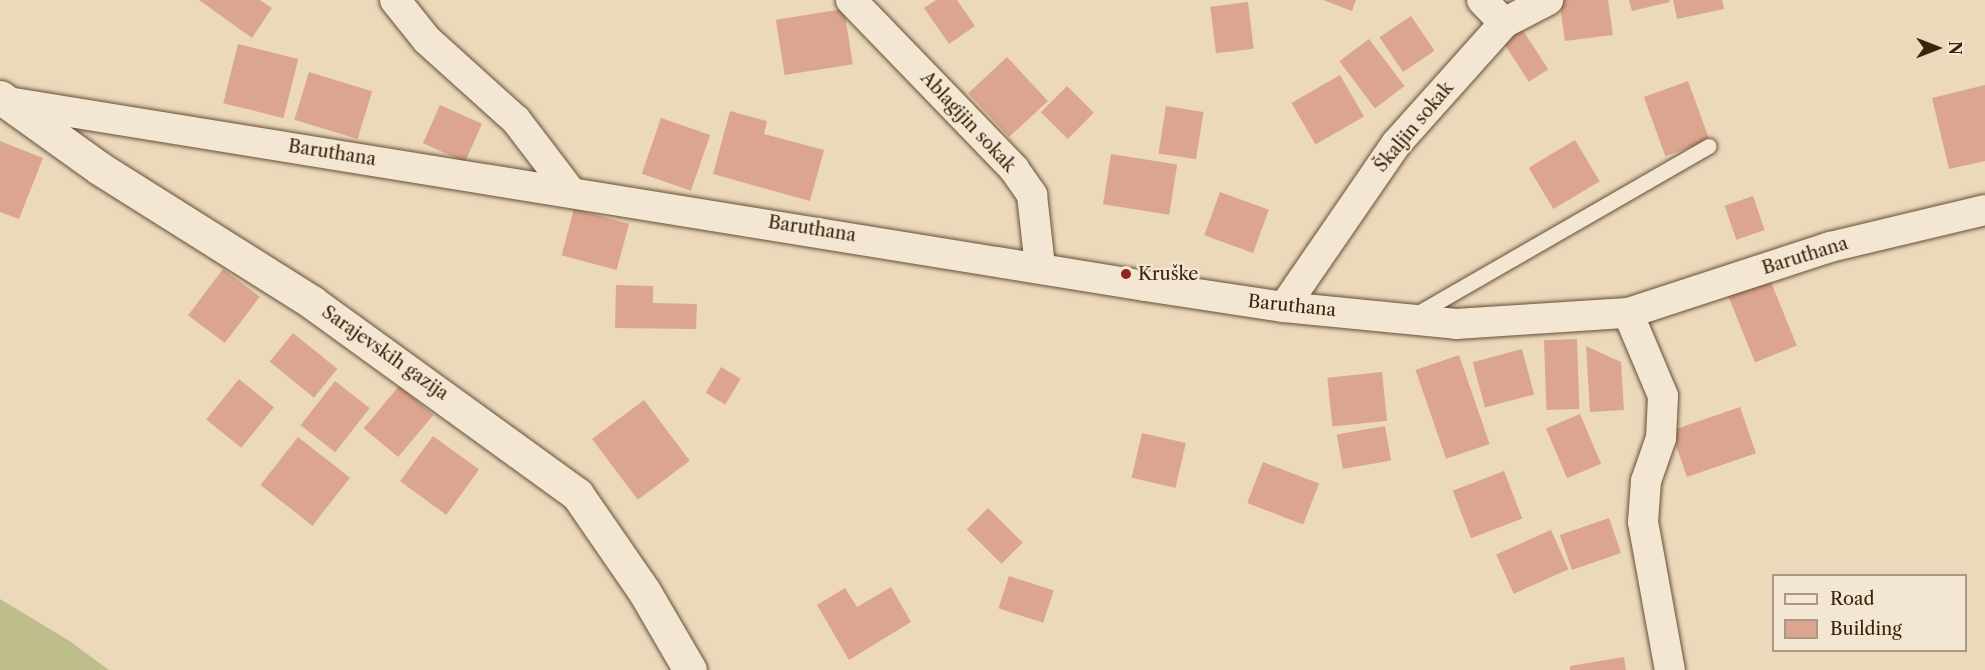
<!DOCTYPE html>
<meta charset="utf-8">
<style>
body{margin:0}
#map{position:relative;width:1985px;height:670px;overflow:hidden;background:#ecd9bc;font-family:"Libre Caslon Text",serif}
div>[style]{position:absolute}
[style*='--x']{left:calc(var(--x)*1px);top:calc(var(--y)*1px);width:calc(var(--w)*1px);rotate:calc(var(--a)*1deg)}
.green>*{inset:0;background:#bebe8c}
.building>*{inset:0;background:#dca58f;transform-origin:0 0}
.roads{filter:drop-shadow(0 0 2px #665036) drop-shadow(0 0 2px #665036)}
.lane>*{height:15px;margin:-7.5px;padding:0 7.5px;transform-origin:7.5px;border-radius:7.5px;background:#f3e6d3}
.street>*{height:30px;margin:-15px;padding:0 15px;transform-origin:15px;border-radius:15px;background:#f3e6d3}
.secondary>*{height:33px;margin:-16.5px;padding:0 16.5px;transform-origin:16.5px;border-radius:16.5px;background:#f3e6d3}
.dots>*{width:16px;height:16px;translate:-50% -50%;box-sizing:border-box;border:3px solid #f3e6d3;border-radius:50%}
span{translate:-50% -50%;white-space:nowrap;text-align:center;line-height:1.15;-webkit-text-stroke:4.5px #f3e6d3;paint-order:stroke}
.street-label{font-size:18px;color:#392309}
.poi-label{font-size:18px;color:#392309}
.left{translate:0 -50%;text-align:left}
.legend{position:absolute;left:1772px;top:574px;width:195px;height:78px;box-sizing:border-box;background:#f3e6d3;border:2px solid #a99882;margin:0;padding:8px 10px;list-style:none;font-size:18px;color:#392309}
.legend li{display:flex;align-items:center;gap:12px;height:30px}
.legend b{width:30px;border:2px solid #a99882}
.north{position:absolute;left:1907px;top:18px;width:60px;height:60px;-webkit-text-stroke:4px #f3e6d3;paint-order:stroke;rotate:90deg;font-size:16px;font-weight:700;line-height:24px;text-align:center;color:#392309}
.north::after{content:'';display:block;margin:auto;width:21px;height:27px;background:#392309;clip-path:polygon(50% 0,100% 100%,50% 72%,0 100%)}
</style>
<div id="map">
<div class="green">
<i style="clip-path:polygon(0 599px,68px 640px,109px 670px,0 670px)"></i>
</div>
<div class="building">
<i style="clip-path:polygon(199px 0,260px 0,272px 8px,252px 38px)"></i>
<i style="clip-path:polygon(936px 0,957px 0,975px 26px,949px 44px,924px 8px)"></i>
<i style="clip-path:polygon(1323px 0,1356px 0,1352px 11px)"></i>
<i style="clip-path:polygon(1559px 0,1608px 0,1613px 35px,1565px 41px)"></i>
<i style="clip-path:polygon(1629px 0,1669px 0,1670px 2px,1632px 11px)"></i>
<i style="clip-path:polygon(1673px 0,1722px 0,1724px 9px,1677px 19px)"></i>
<i style="left:1248px;top:2px;width:47px;height:38px;rotate:83deg"></i>
<i style="left:844px;top:9px;width:56px;height:69px;rotate:81deg"></i>
<i style="left:1411px;top:16px;width:42px;height:38px;rotate:56deg"></i>
<i style="left:1522px;top:29px;width:48px;height:23px;rotate:57deg"></i>
<i style="left:1369px;top:39px;width:59px;height:37px;rotate:53deg"></i>
<i style="left:238px;top:44px;width:62px;height:61px;rotate:14deg"></i>
<i style="left:1007px;top:57px;width:60px;height:53px;rotate:47deg"></i>
<i style="left:309px;top:72px;width:66px;height:50px;rotate:17deg"></i>
<i style="left:1340px;top:75px;width:48px;height:56px;rotate:60deg"></i>
<i style="left:1688px;top:81px;width:63px;height:47px;rotate:70deg"></i>
<i style="clip-path:polygon(1985px 85px,1985px 161px,1949px 169px,1932px 98px)"></i>
<i style="left:1067px;top:86px;width:38px;height:37px;rotate:45deg"></i>
<i style="left:440px;top:105px;width:46px;height:42px;rotate:24deg"></i>
<i style="left:1166px;top:106px;width:38px;height:48px;rotate:9deg"></i>
<i style="clip-path:polygon(730px 111px,767px 121px,764px 134px,824px 150px,810px 201px,713px 174px)"></i>
<i style="left:661px;top:118px;width:52px;height:59px;rotate:19deg"></i>
<i style="left:1575px;top:140px;width:48px;height:54px;rotate:59deg"></i>
<i style="clip-path:polygon(0 141px,43px 158px,19px 219px,0 212px)"></i>
<i style="left:1111px;top:154px;width:67px;height:51px;rotate:9deg"></i>
<i style="left:1220px;top:192px;width:52px;height:46px;rotate:20deg"></i>
<i style="left:1753px;top:196px;width:36px;height:30px;rotate:71deg"></i>
<i style="left:574px;top:209px;width:57px;height:48px;rotate:15deg"></i>
<i style="left:223px;top:269px;width:46px;height:58px;rotate:37deg"></i>
<i style="left:1769px;top:277px;width:74px;height:45px;rotate:68deg"></i>
<i style="clip-path:polygon(616px 285px,653px 286px,653px 303px,697px 304px,696px 329px,615px 328px)"></i>
<i style="left:293px;top:333px;width:57px;height:37px;rotate:39deg"></i>
<i style="left:1577px;top:339px;width:70px;height:33px;rotate:88deg"></i>
<i style="clip-path:polygon(1586px 346px,1621px 362px,1624px 410px,1590px 412px)"></i>
<i style="left:1522px;top:349px;width:47px;height:51px;rotate:75deg"></i>
<i style="left:1459px;top:355px;width:94px;height:46px;rotate:71deg"></i>
<i style="left:721px;top:367px;width:23px;height:30px;rotate:31deg"></i>
<i style="left:1382px;top:372px;width:49px;height:55px;rotate:84deg"></i>
<i style="left:239px;top:379px;width:45px;height:52px;rotate:39deg"></i>
<i style="left:335px;top:381px;width:44px;height:56px;rotate:38deg"></i>
<i style="left:399px;top:386px;width:45px;height:55px;rotate:40deg"></i>
<i style="left:644px;top:400px;width:76px;height:65px;rotate:53deg"></i>
<i style="left:1740px;top:407px;width:49px;height:73px;rotate:71deg"></i>
<i style="left:1580px;top:414px;width:54px;height:37px;rotate:67deg"></i>
<i style="left:1385px;top:426px;width:35px;height:49px;rotate:80deg"></i>
<i style="left:1142px;top:433px;width:45px;height:46px;rotate:13deg"></i>
<i style="left:433px;top:436px;width:57px;height:56px;rotate:36deg"></i>
<i style="left:298px;top:437px;width:66px;height:61px;rotate:38deg"></i>
<i style="left:1263px;top:462px;width:60px;height:44px;rotate:21deg"></i>
<i style="left:1504px;top:471px;width:51px;height:55px;rotate:69deg"></i>
<i style="left:988px;top:508px;width:49px;height:30px;rotate:45deg"></i>
<i style="left:1609px;top:518px;width:37px;height:52px;rotate:71deg"></i>
<i style="left:1551px;top:530px;width:43px;height:60px;rotate:66deg"></i>
<i style="left:1009px;top:576px;width:47px;height:34px;rotate:18deg"></i>
<i style="clip-path:polygon(891px 587px,911px 622px,849px 660px,817px 605px,845px 588px,857px 607px)"></i>
<i style="clip-path:polygon(1624px 657px,1626px 670px,1570px 670px,1570px 666px)"></i>
</div>
<div class="roads">
<div class="lane">
<i style="--x:1413;--y:316;--w:341;--a:-29.9"></i>
</div>
<div class="street">
<i style="--x:395;--y:0;--w:51;--a:51.3"></i>
<i style="--x:427;--y:40;--w:120;--a:42"></i>
<i style="--x:516;--y:120;--w:89;--a:52.7"></i>
<i style="--x:851;--y:0;--w:235;--a:46"></i>
<i style="--x:1014;--y:169;--w:32;--a:55"></i>
<i style="--x:1032;--y:195;--w:71;--a:83.6"></i>
<i style="--x:1482;--y:0;--w:32;--a:46"></i>
<i style="--x:14;--y:103;--w:1146;--a:9.19"></i>
<i style="--x:1145;--y:286;--w:141;--a:8.6"></i>
<i style="--x:1284;--y:307;--w:173;--a:5.6"></i>
<i style="--x:1456;--y:324;--w:172;--a:-3.7"></i>
<i style="--x:1628;--y:313;--w:213;--a:-18.1"></i>
<i style="--x:1830;--y:247;--w:159;--a:-13.4"></i>
<i style="--x:1284;--y:307;--w:198;--a:-55.5"></i>
<i style="--x:1396;--y:144;--w:162;--a:-48.2"></i>
<i style="--x:1504;--y:23;--w:50;--a:-27.6"></i>
<i style="--x:1628;--y:313;--w:90;--a:67.1"></i>
<i style="--x:1663;--y:396;--w:42;--a:92.7"></i>
<i style="--x:1661;--y:438;--w:46;--a:109.2"></i>
<i style="--x:1646;--y:481;--w:41;--a:94.2"></i>
<i style="--x:1643;--y:522;--w:150;--a:79.7"></i>
</div>
<div class="secondary">
<i style="--x:0;--y:97;--w:122;--a:35.6"></i>
<i style="--x:99;--y:168;--w:253;--a:32.2"></i>
<i style="--x:313;--y:303;--w:326;--a:35.9"></i>
<i style="--x:577;--y:494;--w:118;--a:55.4"></i>
<i style="--x:644;--y:591;--w:91;--a:59.8"></i>
</div>
</div>
<div class="dots">
<i style="left:1126px;top:274px;background:#8f2418"></i>
</div>
<div class="street-label">
<span style="left:968px;top:122px;rotate:47deg">Ablagijin sokak</span>
<span style="left:1414px;top:127px;rotate:-50deg">Škaljin sokak</span>
<span style="left:332px;top:153px;rotate:9deg">Baruthana</span>
<span style="left:812px;top:229px;rotate:9deg">Baruthana</span>
<span style="left:1805px;top:256px;rotate:-17deg">Baruthana</span>
<span style="left:1292px;top:306px;rotate:6deg">Baruthana</span>
<span style="left:385px;top:353px;rotate:35deg">Sarajevskih gazija</span>
</div>
<div class="poi-label">
<span class="left" style="left:1138px;top:274px">Kruške</span>
</div>
<ul class="legend">
<li><b style="height:8px;background:#f3e6d3"></b>Road</li>
<li><b style="height:16px;background:#dca58f"></b>Building</li>
</ul>
<div class="north">N</div>
</div>
